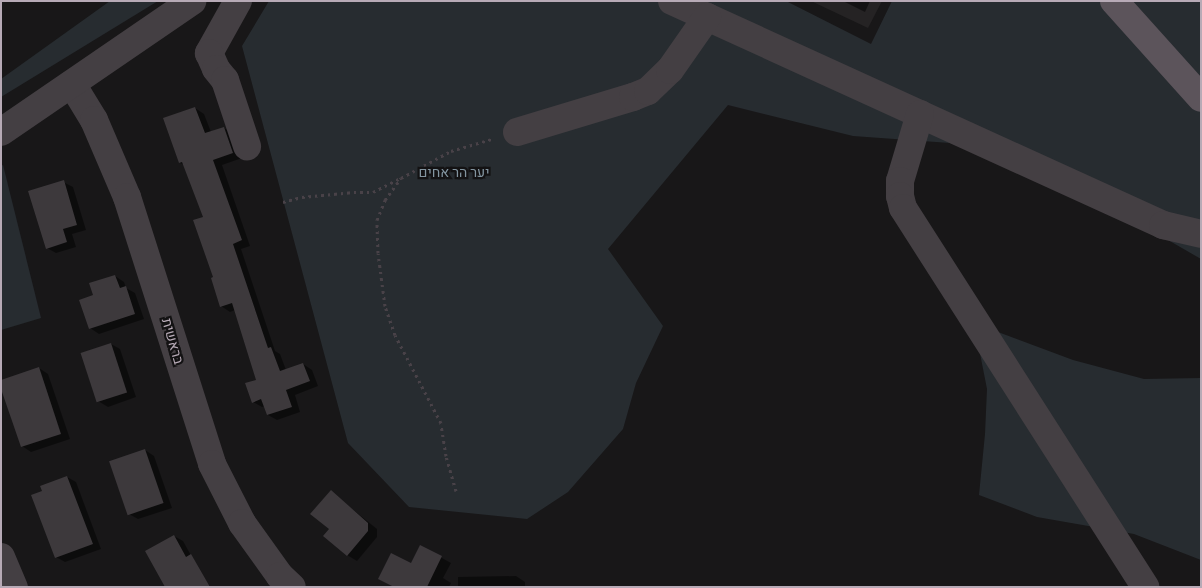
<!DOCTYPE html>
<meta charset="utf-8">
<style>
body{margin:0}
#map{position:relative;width:1202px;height:588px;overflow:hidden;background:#181718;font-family:"PT Sans Narrow",Heebo,sans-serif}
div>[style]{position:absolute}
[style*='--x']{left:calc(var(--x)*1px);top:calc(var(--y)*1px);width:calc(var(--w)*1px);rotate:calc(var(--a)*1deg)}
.built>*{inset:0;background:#252324}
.green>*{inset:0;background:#272c30}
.shadow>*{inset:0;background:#0007}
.building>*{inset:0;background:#3d393c;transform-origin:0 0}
.path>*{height:3px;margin-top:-1.5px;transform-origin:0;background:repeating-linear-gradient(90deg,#494248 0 2.5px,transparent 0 6.5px)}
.minor>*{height:28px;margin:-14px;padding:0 14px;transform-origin:14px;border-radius:14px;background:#443f43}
.major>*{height:28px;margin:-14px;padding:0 14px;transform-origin:14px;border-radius:14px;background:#5c545b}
span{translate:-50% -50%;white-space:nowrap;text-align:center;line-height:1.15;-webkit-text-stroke:4.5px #131213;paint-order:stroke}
.park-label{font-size:14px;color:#8395a0}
.street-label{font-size:14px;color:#b7aab6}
.frame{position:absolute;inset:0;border:2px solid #b7aab6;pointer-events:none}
</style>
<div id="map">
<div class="built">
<i style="clip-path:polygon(811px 1px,882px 1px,868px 28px)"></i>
</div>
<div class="green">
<i style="clip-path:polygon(110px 1px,158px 1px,1px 97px,1px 79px)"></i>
<i style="clip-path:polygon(269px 1px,786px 1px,871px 44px,892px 1px,1201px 1px,1201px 259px,1102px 202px,950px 143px,853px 136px,728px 105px,608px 249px,663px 326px,636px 383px,623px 429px,568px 492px,527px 519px,409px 507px,348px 443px,242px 46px)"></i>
<i style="clip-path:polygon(3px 165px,41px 318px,1px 330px,1px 166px)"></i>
<i style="clip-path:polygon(974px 323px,1073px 360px,1144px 379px,1201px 378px,1201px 560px,1134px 534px,1037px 517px,979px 495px,985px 434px,987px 389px)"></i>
</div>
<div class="shadow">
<i style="clip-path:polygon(843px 1px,870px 1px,865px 12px)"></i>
<i style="clip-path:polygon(195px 108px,204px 114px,211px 132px,224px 128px,233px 133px,242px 158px,222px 165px,250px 246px,241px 249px,275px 351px,280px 354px,286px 370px,303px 364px,312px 370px,318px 386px,295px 395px,300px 412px,277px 420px,268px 415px,265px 406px,262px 407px,253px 402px,257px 380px,235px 310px,230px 312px,221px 306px,204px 218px,185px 165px,180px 163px)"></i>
<i style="clip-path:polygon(63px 182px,73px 187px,86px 230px,72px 234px,76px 247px,56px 253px,47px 248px)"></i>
<i style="clip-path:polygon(115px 276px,124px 282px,126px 288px,135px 293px,144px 319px,99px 334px,90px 328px,95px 296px)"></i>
<i style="clip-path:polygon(111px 344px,120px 349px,136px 397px,108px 407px,98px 401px)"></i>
<i style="clip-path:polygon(39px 368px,48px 374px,70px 439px,31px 452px,22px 446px)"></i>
<i style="clip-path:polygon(145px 450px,154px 456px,172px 508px,138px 519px,129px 514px)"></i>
<i style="clip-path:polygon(67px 477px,76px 482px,101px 549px,65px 562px,56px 557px,44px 491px)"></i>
<i style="clip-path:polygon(331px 492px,377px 529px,377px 537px,357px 561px,347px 555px,330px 529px)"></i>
<i style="clip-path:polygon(174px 536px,183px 541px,203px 577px,201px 578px,211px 587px,166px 587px)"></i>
<i style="clip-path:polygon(420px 546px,451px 563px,443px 578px,451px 583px,449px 587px,395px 587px,412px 564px)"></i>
<i style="clip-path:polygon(516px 576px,525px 582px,525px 587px,458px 587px,458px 577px)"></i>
</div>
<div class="building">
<i style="clip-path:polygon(195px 107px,205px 133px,224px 127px,233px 153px,213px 160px,242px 240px,233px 244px,268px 348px,271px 347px,280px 371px,303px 363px,310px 381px,286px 390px,292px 407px,267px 415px,261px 399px,252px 403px,245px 383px,256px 380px,232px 303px,220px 307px,211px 278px,213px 277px,193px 220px,203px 217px,182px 162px,179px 163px,163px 118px)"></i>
<i style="clip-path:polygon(64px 180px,77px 225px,63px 229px,67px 242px,46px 249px,28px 191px)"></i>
<i style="clip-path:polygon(115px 275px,120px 288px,126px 286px,135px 314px,89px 329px,79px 300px,93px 295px,89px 283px)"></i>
<i style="left:111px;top:343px;width:52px;height:32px;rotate:72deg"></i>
<i style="clip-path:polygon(39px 367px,61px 434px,21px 447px,1px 389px,1px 380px)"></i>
<i style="left:145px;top:449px;width:57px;height:38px;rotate:71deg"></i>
<i style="clip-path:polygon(67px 476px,93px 544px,55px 558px,31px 495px,42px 491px,40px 486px)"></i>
<i style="clip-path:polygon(331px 490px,368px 523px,368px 531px,347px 556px,323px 536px,329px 529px,310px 514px)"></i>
<i style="clip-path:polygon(174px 535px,186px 557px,191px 554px,210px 587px,165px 587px,145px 551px)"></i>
<i style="clip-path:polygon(420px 545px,442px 556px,427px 587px,394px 587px,378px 579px,391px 553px,411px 563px)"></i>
</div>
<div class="path">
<i style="--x:283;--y:202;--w:20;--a:-15"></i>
<i style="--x:302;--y:197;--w:52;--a:-5.5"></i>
<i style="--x:354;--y:192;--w:19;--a:0"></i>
<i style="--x:373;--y:192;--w:30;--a:-27"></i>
<i style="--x:456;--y:491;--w:36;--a:-106"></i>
<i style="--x:446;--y:456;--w:33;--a:-99"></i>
<i style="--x:441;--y:423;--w:99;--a:-117.6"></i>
<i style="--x:395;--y:335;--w:31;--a:-109"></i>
<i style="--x:385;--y:306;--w:53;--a:-97.5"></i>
<i style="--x:378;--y:253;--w:33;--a:-92"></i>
<i style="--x:377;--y:220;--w:22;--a:-68"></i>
<i style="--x:385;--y:200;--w:27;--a:-54"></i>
<i style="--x:401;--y:178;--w:57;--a:-28.4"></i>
<i style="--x:451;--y:151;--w:43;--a:-16.3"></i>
</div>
<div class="minor">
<i style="--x:238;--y:1;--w:60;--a:119.1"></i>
<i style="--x:209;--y:53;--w:17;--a:66"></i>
<i style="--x:216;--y:69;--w:14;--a:51"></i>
<i style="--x:225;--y:80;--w:70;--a:71.6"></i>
<i style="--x:672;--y:1;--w:540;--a:24.52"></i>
<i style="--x:1163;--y:225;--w:39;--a:13"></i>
<i style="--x:72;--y:84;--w:42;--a:58.6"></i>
<i style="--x:94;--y:120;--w:84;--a:66.8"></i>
<i style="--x:127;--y:197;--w:280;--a:72.3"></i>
<i style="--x:212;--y:464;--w:66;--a:63"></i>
<i style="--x:242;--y:523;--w:65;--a:54.4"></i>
<i style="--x:280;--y:576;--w:16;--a:43"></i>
<i style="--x:920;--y:114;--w:70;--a:106.6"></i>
<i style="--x:900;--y:181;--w:15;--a:90"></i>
<i style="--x:900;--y:196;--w:12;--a:76"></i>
<i style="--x:903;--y:208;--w:450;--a:57.4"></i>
<i style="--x:1;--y:132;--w:232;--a:-34.4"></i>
<i style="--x:517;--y:132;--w:121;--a:-16.8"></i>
<i style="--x:633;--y:97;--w:16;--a:-22"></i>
<i style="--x:648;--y:91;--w:30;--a:-44"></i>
<i style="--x:670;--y:70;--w:65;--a:-55.1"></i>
<i style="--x:1;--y:557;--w:33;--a:67"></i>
</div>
<div class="major">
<i style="--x:1114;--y:1;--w:130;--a:48.1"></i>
</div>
<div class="park-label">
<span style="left:454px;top:172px">יער הר אחים</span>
</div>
<div class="street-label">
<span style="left:173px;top:341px;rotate:74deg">בראשית</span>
</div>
<div class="frame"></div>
</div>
